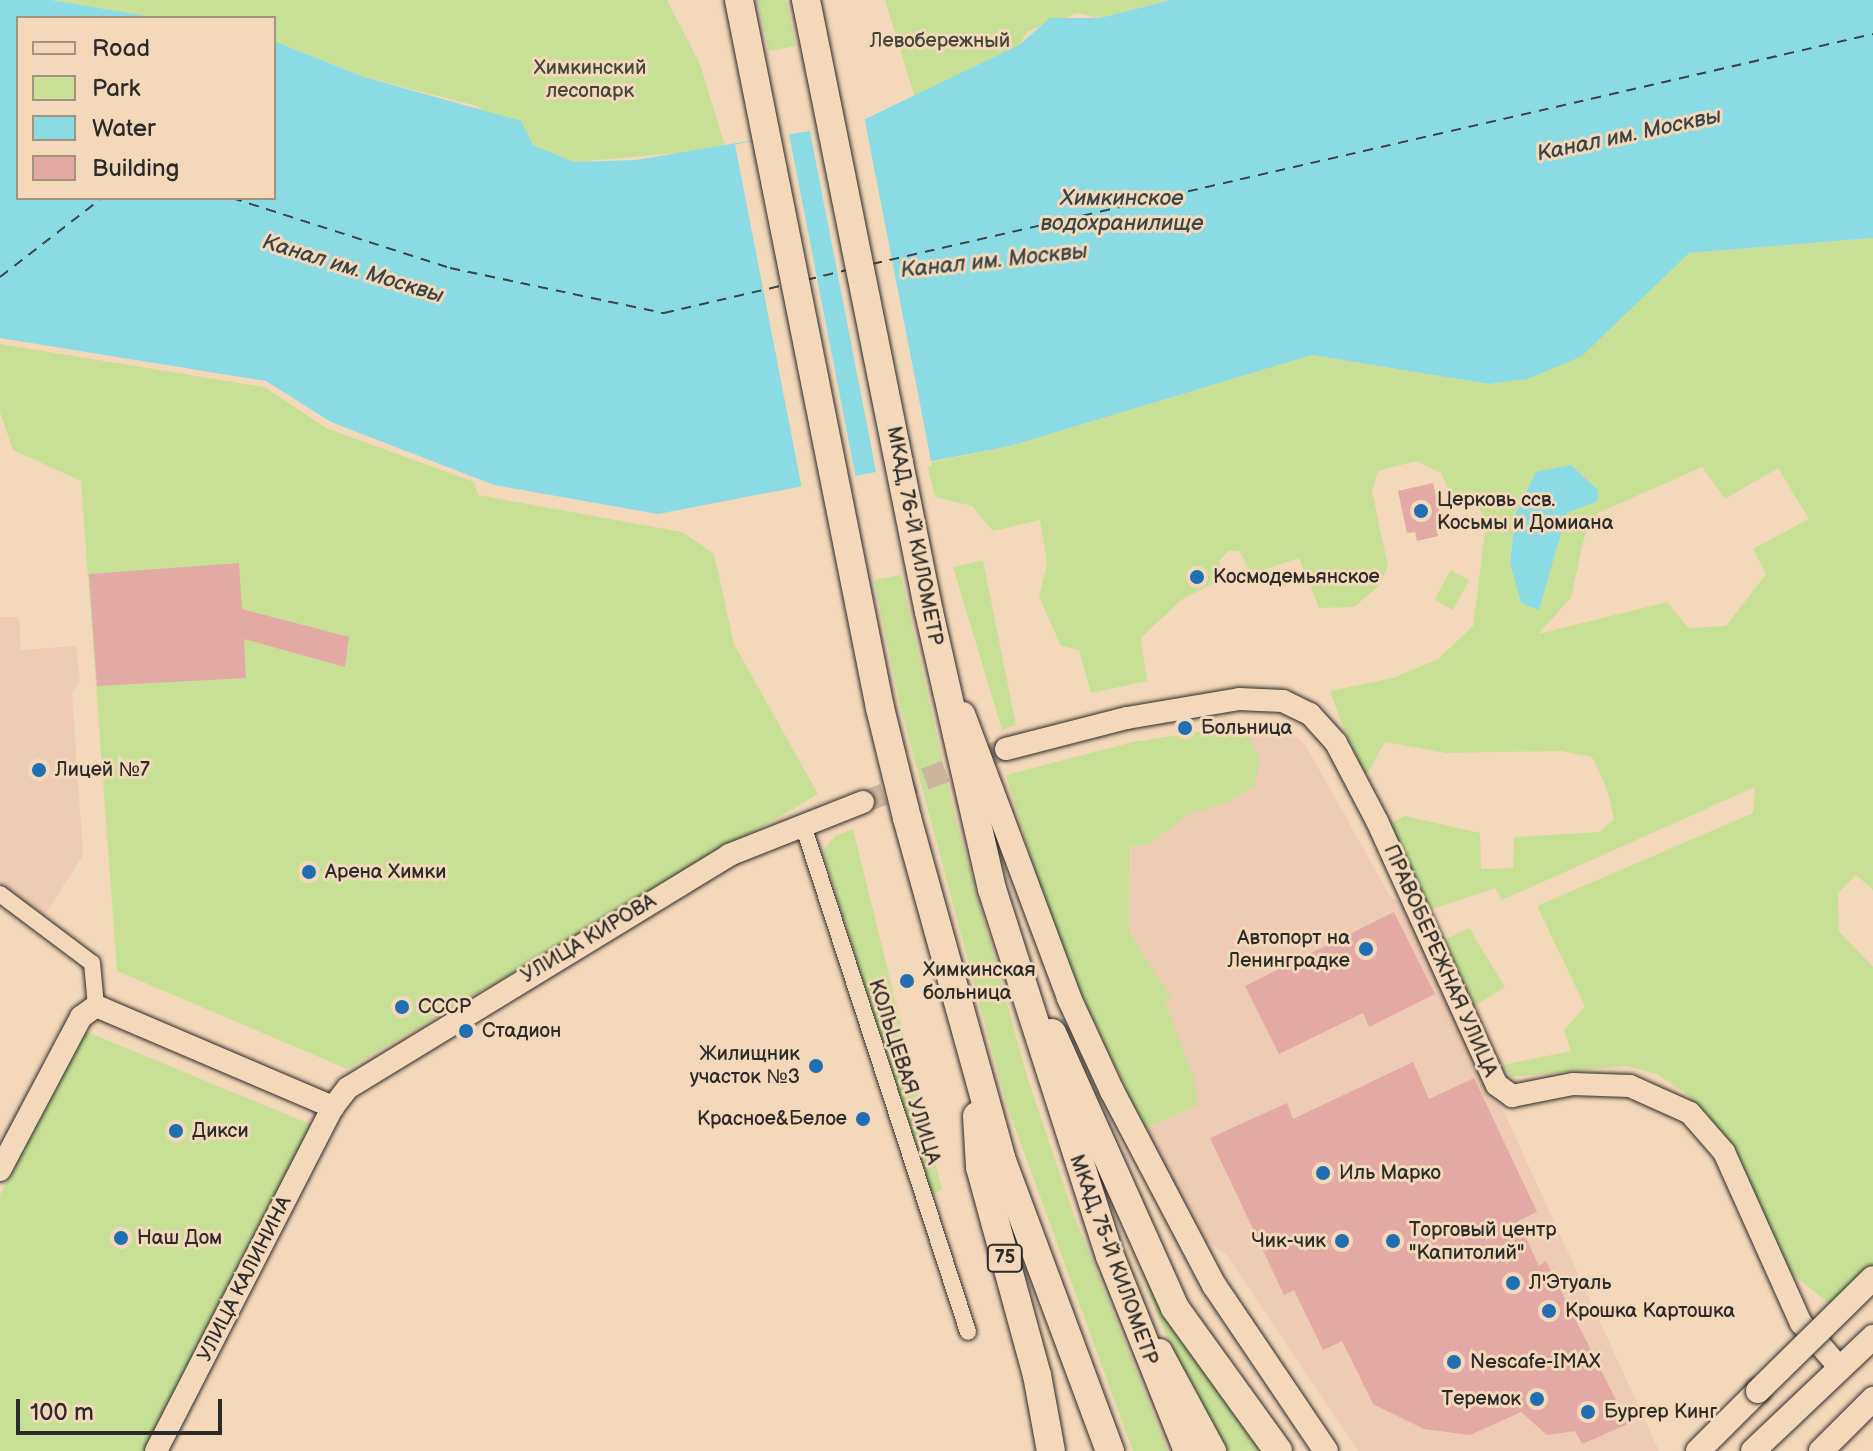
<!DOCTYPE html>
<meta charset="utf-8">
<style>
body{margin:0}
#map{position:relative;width:1873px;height:1451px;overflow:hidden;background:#f3d9ba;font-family:"Balsamiq Sans",sans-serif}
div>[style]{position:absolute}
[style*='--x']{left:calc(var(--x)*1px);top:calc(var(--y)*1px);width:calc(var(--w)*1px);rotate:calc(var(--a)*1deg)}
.built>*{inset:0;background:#eecbb3}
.green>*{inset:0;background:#c8e096;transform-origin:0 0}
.water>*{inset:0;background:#8adbe4}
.pier>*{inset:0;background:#f3d9ba;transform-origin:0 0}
.ferry>*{height:2px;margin-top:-1px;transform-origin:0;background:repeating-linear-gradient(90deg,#394547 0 10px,transparent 0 18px)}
.building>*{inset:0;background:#e3a9a4}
.secondary-tunnel>*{height:22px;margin-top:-11px;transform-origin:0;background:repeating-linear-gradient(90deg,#cbb69d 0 22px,transparent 0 33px)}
.roads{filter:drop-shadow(0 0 2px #2b2b2b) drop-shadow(0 0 2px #2b2b2b)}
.street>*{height:16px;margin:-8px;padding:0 8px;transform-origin:8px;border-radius:8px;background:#f3d9ba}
.secondary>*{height:22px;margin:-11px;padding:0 11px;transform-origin:11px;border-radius:11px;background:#f3d9ba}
.primary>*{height:24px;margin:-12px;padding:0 12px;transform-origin:12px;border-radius:12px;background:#f3d9ba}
.highway>*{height:28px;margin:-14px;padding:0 14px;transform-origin:14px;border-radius:14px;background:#f3d9ba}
.bridges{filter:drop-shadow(0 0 2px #2b2b2b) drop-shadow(0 0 2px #2b2b2b)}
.primary-bridge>*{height:24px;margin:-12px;padding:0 12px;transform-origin:12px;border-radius:12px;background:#f3d9ba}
.dots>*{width:22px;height:22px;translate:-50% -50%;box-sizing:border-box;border:4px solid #f3d9ba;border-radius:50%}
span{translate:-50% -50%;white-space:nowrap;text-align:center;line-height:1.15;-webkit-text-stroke:6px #f3d9ba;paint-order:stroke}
.shield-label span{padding:2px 6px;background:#f3d9ba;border:2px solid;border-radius:6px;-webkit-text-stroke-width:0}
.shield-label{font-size:18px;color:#2b2b2b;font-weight:700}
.park-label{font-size:20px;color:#43463b}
.poi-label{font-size:20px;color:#2b2b2b}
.left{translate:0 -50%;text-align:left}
.right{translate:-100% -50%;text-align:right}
.street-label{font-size:20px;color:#2b2b2b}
.water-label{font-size:22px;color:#394547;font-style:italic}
.legend{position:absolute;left:16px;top:16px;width:260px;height:184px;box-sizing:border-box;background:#f3d9ba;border:2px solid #a39381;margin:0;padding:10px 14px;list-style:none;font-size:24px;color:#2b2b2b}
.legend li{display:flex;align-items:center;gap:16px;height:40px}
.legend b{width:40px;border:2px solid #a39381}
.scale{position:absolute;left:16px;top:1399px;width:206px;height:36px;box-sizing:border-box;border:4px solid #2b2b2b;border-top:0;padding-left:10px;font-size:24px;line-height:28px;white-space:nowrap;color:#2b2b2b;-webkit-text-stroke:6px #f3d9ba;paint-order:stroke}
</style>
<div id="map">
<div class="built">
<i style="clip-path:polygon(0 617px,19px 617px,21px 650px,76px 646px,80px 681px,72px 693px,83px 855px,44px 916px,0 884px)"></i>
<i style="clip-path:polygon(1251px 725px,1290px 731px,1306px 746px,1390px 896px,1414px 915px,1659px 1451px,1358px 1451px,1226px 1254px,1193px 1233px,1100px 1033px,1171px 998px,1129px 932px,1133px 742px)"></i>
</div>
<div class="green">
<i style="clip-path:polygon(51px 0,667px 0,700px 64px,726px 149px,574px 162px,533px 145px,477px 106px,364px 77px,274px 41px,274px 18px,159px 18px)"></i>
<i style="clip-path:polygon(757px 0,786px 0,796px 46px,769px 51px)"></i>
<i style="clip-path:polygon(885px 0,1171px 0,1100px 18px,1077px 13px,1028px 31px,1019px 45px,915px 98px)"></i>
<i style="clip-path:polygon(evenodd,1873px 238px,1873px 890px,1856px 875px,1838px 893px,1839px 931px,1873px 967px,1873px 1268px,1833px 1307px,1790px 1272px,1735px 1148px,1688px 1095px,1657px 1074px,1626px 1066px,1511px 1077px,1503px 1065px,1571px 1051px,1564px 1030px,1585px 1006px,1537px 906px,1753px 813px,1755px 787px,1502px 900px,1495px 888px,1430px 910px,1389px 824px,1405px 816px,1480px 833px,1481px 869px,1513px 868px,1514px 837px,1599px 832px,1614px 819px,1607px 789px,1592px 757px,1561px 751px,1446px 753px,1385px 742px,1366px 776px,1341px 722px,1330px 691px,1393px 678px,1438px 659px,1473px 626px,1486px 525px,1475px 494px,1454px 501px,1441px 473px,1416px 461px,1378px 471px,1372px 491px,1388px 566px,1379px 586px,1354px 607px,1319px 608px,1299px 558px,1260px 571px,1249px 569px,1239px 551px,1229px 551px,1219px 561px,1223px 578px,1181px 600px,1141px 638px,1147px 681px,1091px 693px,1079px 650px,1061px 646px,1039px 597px,1047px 563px,1040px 520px,993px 531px,972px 506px,935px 497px,927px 463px,1010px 446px,1312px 355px,1489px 384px,1528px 379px,1689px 253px,1873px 238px,1571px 465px,1598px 490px,1598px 501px,1567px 513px,1539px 609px,1521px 603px,1510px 562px,1515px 515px,1555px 470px,1571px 465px,1873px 238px,1702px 467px,1725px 499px,1778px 468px,1809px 519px,1753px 549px,1766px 574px,1726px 626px,1689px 628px,1667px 602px,1538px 634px,1571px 598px,1584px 538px,1598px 513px,1702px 467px)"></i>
<i style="clip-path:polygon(0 344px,264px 387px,326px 428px,474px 482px,478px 495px,682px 532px,714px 554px,734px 644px,818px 794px,347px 1069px,117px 971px,81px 481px,13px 450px,0 412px)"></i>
<i style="clip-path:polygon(983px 560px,1016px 725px,1002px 730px,953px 567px)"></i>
<i style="left:1451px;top:570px;width:21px;height:34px;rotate:29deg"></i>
<i style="clip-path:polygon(901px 575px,954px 812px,1027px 1076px,1074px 1215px,1168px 1451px,1133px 1451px,1007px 1106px,900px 705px,874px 580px)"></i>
<i style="clip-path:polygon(1243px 725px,1260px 758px,1255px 786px,1227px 803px,1191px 813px,1150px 844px,1130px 847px,1129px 932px,1172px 998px,1165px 1001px,1194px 1077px,1198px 1105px,1145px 1128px,1056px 940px,1006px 775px,1133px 742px)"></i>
<i style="clip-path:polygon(853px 829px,942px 1190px,929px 1195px,823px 851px,835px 836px)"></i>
<i style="clip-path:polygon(1469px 928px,1505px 987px,1475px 1006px,1444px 940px)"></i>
<i style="clip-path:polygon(85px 1031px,315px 1126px,148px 1451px,0 1451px,0 1195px)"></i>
<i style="clip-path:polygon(1130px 1237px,1263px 1451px,1223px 1451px,1159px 1319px)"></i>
</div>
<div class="water">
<i style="clip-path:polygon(0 0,51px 0,159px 18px,18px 18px,18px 198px,274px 198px,274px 41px,364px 77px,521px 121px,533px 145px,574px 162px,636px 160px,857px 123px,1019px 45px,1050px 18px,1100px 18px,1171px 0,1873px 0,1873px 238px,1689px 253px,1582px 356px,1528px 379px,1489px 384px,1312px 355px,1010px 446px,658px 514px,494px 485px,331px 422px,266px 381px,0 338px)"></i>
<i style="clip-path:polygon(1571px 465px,1598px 490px,1598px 501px,1567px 513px,1539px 610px,1521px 603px,1510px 563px,1515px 515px,1536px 472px)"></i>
</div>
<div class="pier">
<i style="left:864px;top:116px;width:356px;height:56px;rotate:79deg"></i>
<i style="left:789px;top:134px;width:353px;height:55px;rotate:79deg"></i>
</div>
<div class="ferry">
<i style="--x:232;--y:198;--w:229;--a:17.8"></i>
<i style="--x:450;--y:268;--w:219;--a:11.9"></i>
<i style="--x:664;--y:313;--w:119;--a:-13.1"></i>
<i style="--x:872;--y:264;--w:1027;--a:-12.94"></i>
<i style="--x:0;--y:277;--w:129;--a:-37.8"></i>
<i style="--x:806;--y:280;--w:42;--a:-13.7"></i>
</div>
<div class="building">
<i style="clip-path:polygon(1433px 483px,1443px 527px,1436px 528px,1438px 536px,1417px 541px,1415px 532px,1407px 533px,1398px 491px)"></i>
<i style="clip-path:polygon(239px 563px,242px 609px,349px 637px,345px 667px,244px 639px,246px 678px,97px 686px,89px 574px)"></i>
<i style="clip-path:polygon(1394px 912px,1435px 994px,1369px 1027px,1363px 1013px,1279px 1054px,1245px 986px)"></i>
<i style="clip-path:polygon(1413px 1062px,1429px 1099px,1474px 1078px,1537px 1212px,1518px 1221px,1539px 1266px,1546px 1261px,1628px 1424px,1582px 1444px,1575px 1431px,1547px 1435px,1521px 1412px,1470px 1435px,1424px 1429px,1373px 1404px,1342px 1341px,1323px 1350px,1294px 1290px,1284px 1295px,1210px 1138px,1287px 1103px,1293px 1119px)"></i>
</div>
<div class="secondary-tunnel">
<i style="--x:863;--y:802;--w:153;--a:-20.3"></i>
</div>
<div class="roads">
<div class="street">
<i style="--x:803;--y:825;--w:533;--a:71.97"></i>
<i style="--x:0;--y:894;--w:115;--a:36.9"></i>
<i style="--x:92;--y:963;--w:43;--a:84.7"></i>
</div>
<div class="secondary">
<i style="--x:1006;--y:749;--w:125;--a:-14.4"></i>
<i style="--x:1127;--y:718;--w:114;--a:-9.6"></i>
<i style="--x:1239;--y:699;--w:44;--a:2.6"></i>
<i style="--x:1283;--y:701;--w:30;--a:26"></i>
<i style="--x:1310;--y:714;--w:39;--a:48"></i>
<i style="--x:1336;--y:743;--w:88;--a:62.3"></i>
<i style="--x:1377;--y:821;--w:290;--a:65.6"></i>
<i style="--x:1497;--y:1085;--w:19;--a:36"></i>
<i style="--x:1512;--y:1096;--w:62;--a:-11.1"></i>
<i style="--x:1573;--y:1084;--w:57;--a:2"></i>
<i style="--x:1630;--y:1086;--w:66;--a:24.2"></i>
<i style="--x:1690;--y:1113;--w:52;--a:48.9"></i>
<i style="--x:1724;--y:1152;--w:188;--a:65.8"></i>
<i style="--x:1801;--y:1323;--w:60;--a:49.1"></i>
<i style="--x:0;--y:1170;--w:173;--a:-62.1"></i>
<i style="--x:81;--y:1017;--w:19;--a:-36"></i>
<i style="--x:96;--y:1006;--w:258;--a:23.1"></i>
<i style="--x:156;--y:1451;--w:387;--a:-62.8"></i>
<i style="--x:333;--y:1107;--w:24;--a:-52"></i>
<i style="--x:348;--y:1088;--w:447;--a:-31.4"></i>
<i style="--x:729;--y:855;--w:144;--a:-21.6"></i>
</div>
<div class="primary">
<i style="--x:963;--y:714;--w:303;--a:69.5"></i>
<i style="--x:1069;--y:998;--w:102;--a:65.2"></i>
<i style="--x:1112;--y:1091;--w:219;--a:62.3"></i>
<i style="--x:1214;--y:1285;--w:200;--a:56"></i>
<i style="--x:1160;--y:1351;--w:114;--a:61.6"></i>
<i style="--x:1698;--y:1451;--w:85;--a:-45"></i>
<i style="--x:1753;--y:1451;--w:166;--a:-43.5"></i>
<i style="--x:1821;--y:1451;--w:74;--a:-45"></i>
</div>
<div class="highway">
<i style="--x:739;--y:0;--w:722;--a:78.74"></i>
<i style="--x:880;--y:708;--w:113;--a:76.2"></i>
<i style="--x:907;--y:818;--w:353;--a:74.5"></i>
<i style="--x:1001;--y:1158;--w:313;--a:69.6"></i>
<i style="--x:806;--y:0;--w:624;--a:78.64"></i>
<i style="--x:929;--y:612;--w:284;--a:77.2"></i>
<i style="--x:992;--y:889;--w:386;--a:72.2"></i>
<i style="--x:1110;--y:1256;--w:210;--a:68.2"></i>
<i style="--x:1052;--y:1033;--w:301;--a:65.9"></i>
<i style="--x:1175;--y:1308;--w:176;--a:54.2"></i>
<i style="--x:977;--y:1116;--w:51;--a:86.6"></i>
<i style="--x:980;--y:1167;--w:216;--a:74.7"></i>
<i style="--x:1037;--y:1375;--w:77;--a:79.6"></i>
</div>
</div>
<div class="bridges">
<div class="primary-bridge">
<i style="--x:1758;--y:1391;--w:161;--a:-44.5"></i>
</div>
</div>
<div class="dots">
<i style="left:1421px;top:511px;background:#1f6fb2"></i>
<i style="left:1197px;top:577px;background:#1f6fb2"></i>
<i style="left:1185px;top:728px;background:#1f6fb2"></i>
<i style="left:39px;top:770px;background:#1f6fb2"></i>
<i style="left:309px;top:872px;background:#1f6fb2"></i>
<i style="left:1366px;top:949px;background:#1f6fb2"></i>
<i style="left:907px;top:981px;background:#1f6fb2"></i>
<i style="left:402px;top:1007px;background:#1f6fb2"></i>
<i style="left:466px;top:1031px;background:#1f6fb2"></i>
<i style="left:816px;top:1066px;background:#1f6fb2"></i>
<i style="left:863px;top:1119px;background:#1f6fb2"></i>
<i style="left:176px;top:1131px;background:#1f6fb2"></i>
<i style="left:1323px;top:1173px;background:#1f6fb2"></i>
<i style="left:121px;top:1238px;background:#1f6fb2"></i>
<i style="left:1342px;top:1241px;background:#1f6fb2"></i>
<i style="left:1393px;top:1241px;background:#1f6fb2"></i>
<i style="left:1513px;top:1283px;background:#1f6fb2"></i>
<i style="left:1549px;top:1311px;background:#1f6fb2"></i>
<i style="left:1454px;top:1362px;background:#1f6fb2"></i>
<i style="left:1537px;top:1399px;background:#1f6fb2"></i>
<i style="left:1588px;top:1412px;background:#1f6fb2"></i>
</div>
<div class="shield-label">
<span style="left:1005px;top:1258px">75</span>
</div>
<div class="park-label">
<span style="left:940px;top:41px">Левобережный</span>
<span style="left:590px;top:80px">Химкинский<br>лесопарк</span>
</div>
<div class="poi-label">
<span class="left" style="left:1437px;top:512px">Церковь ссв.<br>Косьмы и Домиана</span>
<span class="left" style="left:1213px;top:577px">Космодемьянское</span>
<span class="left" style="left:1201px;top:728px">Больница</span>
<span class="left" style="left:55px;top:770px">Лицей №7</span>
<span class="left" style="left:325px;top:872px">Арена Химки</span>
<span class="right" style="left:1350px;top:950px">Автопорт на<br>Ленинградке</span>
<span class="left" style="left:923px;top:982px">Химкинская<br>больница</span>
<span class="left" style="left:418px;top:1007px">СССР</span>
<span class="left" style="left:482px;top:1031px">Стадион</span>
<span class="right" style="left:800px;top:1066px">Жилищник<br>участок №3</span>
<span class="right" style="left:847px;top:1119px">Красное&amp;Белое</span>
<span class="left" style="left:192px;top:1131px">Дикси</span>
<span class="left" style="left:1339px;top:1173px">Иль Марко</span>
<span class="left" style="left:1409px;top:1242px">Торговый центр<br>"Капитолий"</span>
<span class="left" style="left:137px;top:1238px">Наш Дом</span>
<span class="right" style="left:1326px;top:1241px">Чик-чик</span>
<span class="left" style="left:1529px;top:1283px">Л'Этуаль</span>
<span class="left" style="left:1565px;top:1311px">Крошка Картошка</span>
<span class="left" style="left:1470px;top:1362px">Nescafe-IMAX</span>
<span class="right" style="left:1521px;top:1399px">Теремок</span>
<span class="left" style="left:1604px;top:1412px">Бургер Кинг</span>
</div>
<div class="street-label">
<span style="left:914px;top:536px;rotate:79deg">МКАД, 76-Й КИЛОМЕТР</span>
<span style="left:589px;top:939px;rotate:-31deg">УЛИЦА КИРОВА</span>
<span style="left:1440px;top:961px;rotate:66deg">ПРАВОБЕРЕЖНАЯ УЛИЦА</span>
<span style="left:904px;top:1072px;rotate:72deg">КОЛЬЦЕВАЯ УЛИЦА</span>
<span style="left:1113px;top:1260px;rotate:70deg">МКАД, 75-Й КИЛОМЕТР</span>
<span style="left:245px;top:1279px;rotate:-63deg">УЛИЦА КАЛИНИНА</span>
</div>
<div class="water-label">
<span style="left:1629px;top:135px;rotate:-12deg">Канал им. Москвы</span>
<span style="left:1122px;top:211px">Химкинское<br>водохранилище</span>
<span style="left:994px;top:261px;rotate:-6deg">Канал им. Москвы</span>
<span style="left:353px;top:269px;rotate:17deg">Канал им. Москвы</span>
</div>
<ul class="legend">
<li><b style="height:10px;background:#f3d9ba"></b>Road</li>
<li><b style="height:22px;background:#c8e096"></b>Park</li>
<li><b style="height:22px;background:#8adbe4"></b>Water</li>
<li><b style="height:22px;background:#e3a9a4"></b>Building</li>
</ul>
<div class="scale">100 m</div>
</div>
